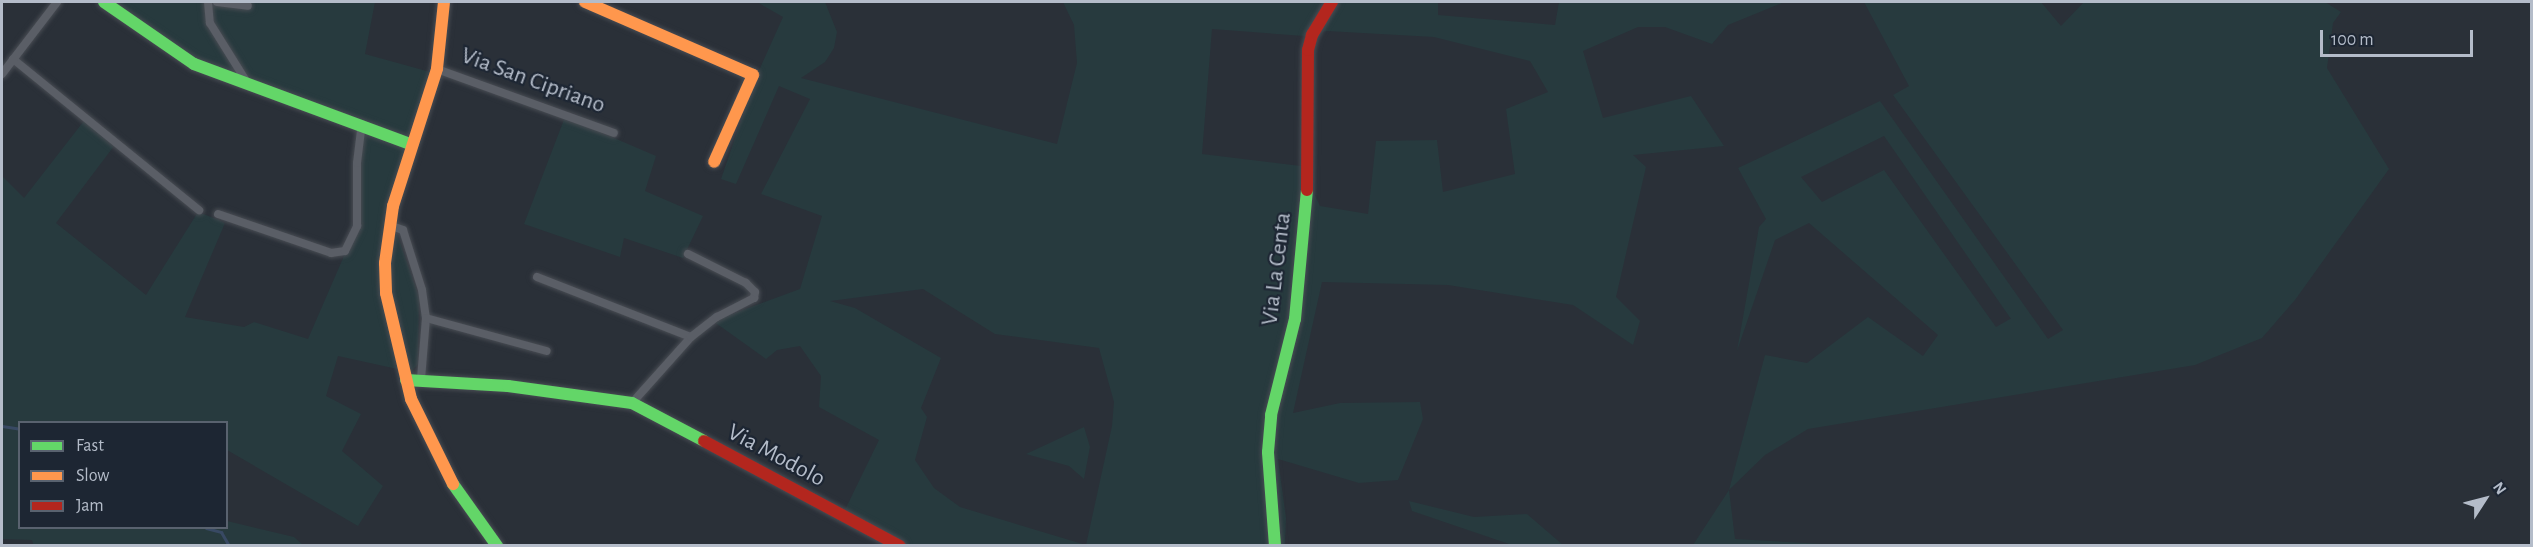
<!DOCTYPE html>
<style>
body{margin:0}
#map{position:relative;width:2533px;height:547px;overflow:hidden;background:#2a3038;font-family:"Alegreya Sans",sans-serif}
div>[style]{position:absolute}
[style*='--x']{left:calc(var(--x)*1px);top:calc(var(--y)*1px);width:calc(var(--w)*1px);rotate:calc(var(--a)*1deg)}
.green>*{inset:0;background:#273a3e}
.stream>*{height:3px;margin:-1.5px;padding:0 1.5px;transform-origin:1.5px;border-radius:1.5px;background:#384963}
.roads{filter:drop-shadow(0 0 2px #484c53) drop-shadow(0 0 2px #484c53)}
.street>*{height:8px;margin:-4px;padding:0 4px;transform-origin:4px;border-radius:4px;background:#5a5e66}
.fast>*{height:12px;margin:-6px;padding:0 6px;transform-origin:6px;border-radius:6px;background:#63d668}
.slow>*{height:12px;margin:-6px;padding:0 6px;transform-origin:6px;border-radius:6px;background:#ff974d}
.jam>*{height:12px;margin:-6px;padding:0 6px;transform-origin:6px;border-radius:6px;background:#b3261e}
span{translate:-50% -50%;white-space:nowrap;text-align:center;line-height:1.15;-webkit-text-stroke:4.5px #1d2633;paint-order:stroke}
.street-label{font-size:24px;color:#b4bcc9}
.frame{position:absolute;inset:0;border:3px solid #b4bcc9;pointer-events:none}
.legend{position:absolute;left:18px;top:421px;width:210px;height:108px;box-sizing:border-box;background:#1d2633;border:2px solid #59626f;margin:0;padding:8px 10px;list-style:none;font-size:18px;color:#b4bcc9}
.legend li{display:flex;align-items:center;gap:12px;height:30px}
.legend b{width:30px;border:2px solid #59626f}
.north{position:absolute;left:2455px;top:469px;width:60px;height:60px;-webkit-text-stroke:4px #1d2633;paint-order:stroke;rotate:54deg;font-size:16px;font-weight:700;line-height:24px;text-align:center;color:#b4bcc9}
.north::after{content:'';display:block;margin:auto;width:21px;height:27px;background:#b4bcc9;clip-path:polygon(50% 0,100% 100%,50% 72%,0 100%)}
.scale{position:absolute;left:2320px;top:30px;width:153px;height:27px;box-sizing:border-box;border:3px solid #b4bcc9;border-top:0;padding-left:8px;font-size:18px;line-height:21px;white-space:nowrap;color:#b4bcc9;-webkit-text-stroke:4px #1d2633;paint-order:stroke}
</style>
<div id="map">
<div class="green">
<i style="clip-path:polygon(104px 2px,375px 2px,365px 54px,441px 75px,400px 201px,396px 231px,419px 297px,418px 364px,411px 372px,338px 356px,326px 396px,361px 414px,342px 451px,383px 486px,358px 526px,227px 450px,226px 422px,20px 422px,20px 528px,226px 528px,227px 521px,294px 537px,303px 545px,34px 546px,32px 540px,2px 539px,2px 176px,24px 198px,87px 117px,117px 142px,56px 223px,146px 295px,198px 212px,219px 220px,225px 223px,185px 317px,244px 327px,254px 322px,308px 339px,357px 226px,356px 175px,362px 125px,193px 65px)"></i>
<i style="clip-path:polygon(evenodd,757px 2px,825px 2px,837px 32px,834px 48px,825px 62px,801px 78px,1057px 144px,1077px 63px,1074px 25px,1063px 2px,1438px 2px,1438px 15px,1555px 25px,1559px 2px,1804px 2px,1782px 3px,1728px 25px,1712px 44px,1665px 27px,1638px 27px,1583px 51px,1603px 118px,1691px 96px,1724px 146px,1633px 155px,1646px 167px,1616px 297px,1640px 321px,1633px 345px,1573px 305px,1448px 285px,1322px 282px,1293px 413px,1340px 403px,1420px 402px,1423px 419px,1398px 480px,1359px 483px,1278px 459px,1286px 518px,1285px 545px,900px 545px,842px 516px,879px 440px,819px 407px,821px 376px,800px 346px,777px 350px,766px 359px,713px 321px,800px 289px,822px 216px,761px 194px,810px 99px,779px 86px,736px 184px,721px 179px,756px 77px,783px 17px,757px 2px,1212px 29px,1304px 36px,1327px 31px,1434px 37px,1530px 61px,1548px 92px,1506px 109px,1515px 174px,1443px 192px,1437px 140px,1376px 141px,1368px 214px,1320px 206px,1301px 166px,1202px 154px,1212px 29px,757px 2px,923px 289px,995px 334px,1099px 348px,1114px 402px,1112px 426px,1086px 545px,960px 507px,934px 488px,915px 460px,927px 417px,921px 408px,941px 358px,855px 308px,830px 301px,923px 289px)"></i>
<i style="clip-path:polygon(evenodd,1864px 2px,2041px 2px,2061px 26px,2084px 2px,2325px 2px,2341px 12px,2333px 23px,2327px 68px,2389px 169px,2295px 300px,2262px 338px,2195px 365px,1808px 429px,1765px 455px,1729px 490px,1735px 539px,1841px 545px,1693px 545px,1729px 490px,1765px 355px,1807px 363px,1868px 317px,1923px 356px,1938px 335px,1809px 223px,1775px 240px,1737px 351px,1759px 227px,1766px 219px,1738px 168px,1880px 101px,2048px 339px,2063px 330px,1893px 95px,1909px 86px,1864px 2px,1884px 136px,2011px 319px,2010px 319px,1996px 327px,1884px 170px,1822px 202px,1801px 177px,1884px 136px)"></i>
<i style="clip-path:polygon(565px 117px,656px 156px,645px 191px,703px 216px,683px 258px,624px 238px,620px 257px,524px 224px)"></i>
<i style="clip-path:polygon(1084px 427px,1090px 447px,1084px 479px,1069px 466px,1026px 454px)"></i>
<i style="clip-path:polygon(1409px 501px,1474px 517px,1527px 514px,1563px 545px,1512px 545px,1412px 511px)"></i>
</div>
<div class="stream">
<i style="--x:2;--y:426;--w:18;--a:9"></i>
<i style="--x:206;--y:528;--w:16;--a:15"></i>
<i style="--x:221;--y:532;--w:16;--a:60"></i>
</div>
<div class="roads">
<div class="street">
<i style="--x:208;--y:2;--w:21;--a:85"></i>
<i style="--x:210;--y:23;--w:72;--a:58.1"></i>
<i style="--x:217;--y:2;--w:31;--a:7"></i>
<i style="--x:13;--y:59;--w:240;--a:39.1"></i>
<i style="--x:437;--y:69;--w:188;--a:19.9"></i>
<i style="--x:2;--y:74;--w:91;--a:-52.6"></i>
<i style="--x:218;--y:214;--w:120;--a:19"></i>
<i style="--x:331;--y:253;--w:14;--a:-8"></i>
<i style="--x:345;--y:251;--w:28;--a:-64"></i>
<i style="--x:357;--y:226;--w:63;--a:-90"></i>
<i style="--x:357;--y:163;--w:39;--a:-83"></i>
<i style="--x:389;--y:225;--w:15;--a:20"></i>
<i style="--x:403;--y:230;--w:63;--a:72.4"></i>
<i style="--x:422;--y:290;--w:28;--a:82"></i>
<i style="--x:426;--y:318;--w:61;--a:94.7"></i>
<i style="--x:537;--y:277;--w:165;--a:21.3"></i>
<i style="--x:426;--y:318;--w:125;--a:15.3"></i>
<i style="--x:632;--y:403;--w:89;--a:-48.2"></i>
<i style="--x:691;--y:337;--w:33;--a:-38"></i>
<i style="--x:717;--y:317;--w:42;--a:-27.2"></i>
<i style="--x:754;--y:298;--w:6;--a:-81"></i>
<i style="--x:755;--y:292;--w:13;--a:-135"></i>
<i style="--x:746;--y:283;--w:65;--a:-153.4"></i>
</div>
<div class="fast">
<i style="--x:104;--y:2;--w:109;--a:34.6"></i>
<i style="--x:194;--y:64;--w:230;--a:20.3"></i>
<i style="--x:406;--y:380;--w:102;--a:3.4"></i>
<i style="--x:508;--y:386;--w:125;--a:7.8"></i>
<i style="--x:632;--y:403;--w:81;--a:27.8"></i>
<i style="--x:453;--y:484;--w:76;--a:54.6"></i>
<i style="--x:1275;--y:546;--w:94;--a:-94.3"></i>
<i style="--x:1268;--y:452;--w:37;--a:-85"></i>
<i style="--x:1271;--y:415;--w:99;--a:-76"></i>
<i style="--x:1295;--y:319;--w:130;--a:-84.7"></i>
</div>
<div class="slow">
<i style="--x:444;--y:2;--w:67;--a:96"></i>
<i style="--x:437;--y:69;--w:144;--a:107.8"></i>
<i style="--x:393;--y:206;--w:58;--a:98"></i>
<i style="--x:385;--y:263;--w:30;--a:88"></i>
<i style="--x:386;--y:293;--w:109;--a:76.7"></i>
<i style="--x:411;--y:399;--w:95;--a:63.7"></i>
<i style="--x:585;--y:2;--w:183;--a:23.5"></i>
<i style="--x:753;--y:75;--w:95;--a:114.1"></i>
</div>
<div class="jam">
<i style="--x:1307;--y:190;--w:140;--a:-89.6"></i>
<i style="--x:1308;--y:50;--w:16;--a:-75"></i>
<i style="--x:1312;--y:35;--w:39;--a:-59"></i>
<i style="--x:704;--y:441;--w:222;--a:28.2"></i>
</div>
</div>
<div class="street-label">
<span style="left:533px;top:81px;rotate:20deg">Via San Cipriano</span>
<span style="left:1277px;top:269px;rotate:-83deg">Via La Centa</span>
<span style="left:776px;top:456px;rotate:28deg">Via Modolo</span>
</div>
<div class="frame"></div>
<ul class="legend">
<li><b style="height:8px;background:#63d668"></b>Fast</li>
<li><b style="height:8px;background:#ff974d"></b>Slow</li>
<li><b style="height:8px;background:#b3261e"></b>Jam</li>
</ul>
<div class="north">N</div>
<div class="scale">100 m</div>
</div>
